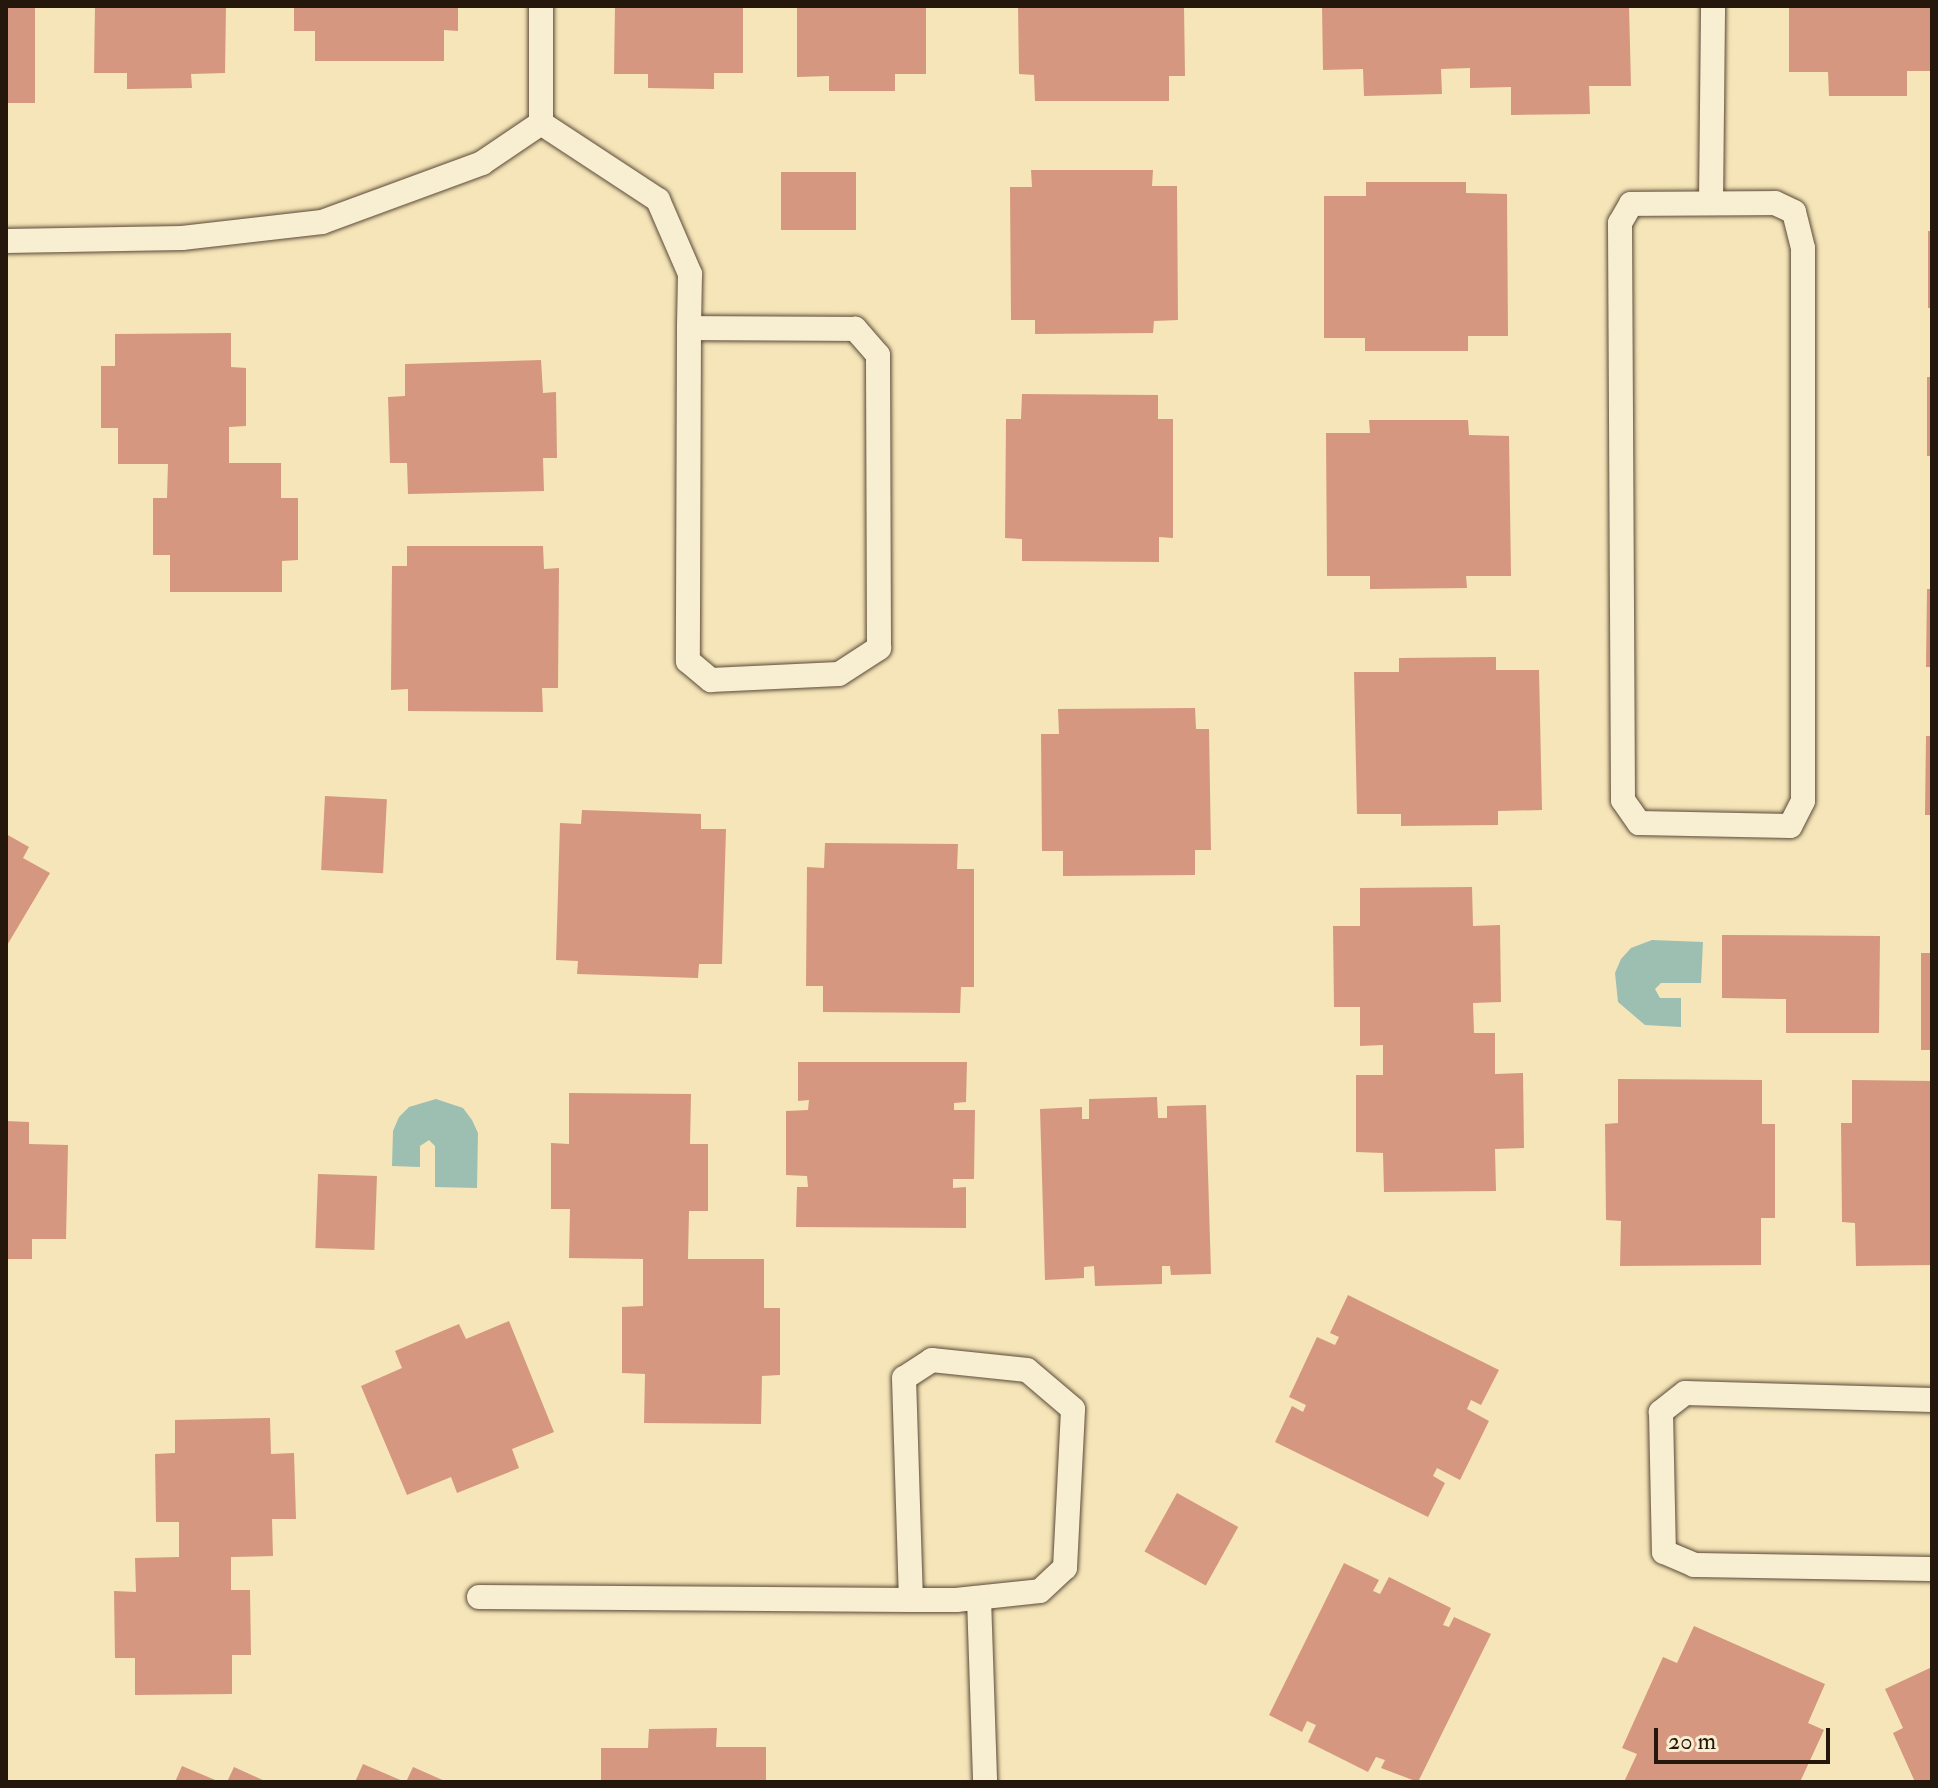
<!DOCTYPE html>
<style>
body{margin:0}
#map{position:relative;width:1938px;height:1788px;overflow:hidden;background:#f5e5b8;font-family:"IM FELL Double Pica",serif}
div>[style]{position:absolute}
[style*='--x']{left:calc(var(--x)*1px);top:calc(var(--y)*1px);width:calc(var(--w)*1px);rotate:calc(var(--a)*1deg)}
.water>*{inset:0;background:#9cbfb2}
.building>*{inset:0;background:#d59780;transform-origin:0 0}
.roads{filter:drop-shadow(0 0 2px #5a4a38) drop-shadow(0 0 2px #5a4a38)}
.service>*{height:24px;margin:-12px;padding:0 12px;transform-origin:12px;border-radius:12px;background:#f8eed1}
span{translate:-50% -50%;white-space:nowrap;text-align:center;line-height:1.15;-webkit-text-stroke:6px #f8eed1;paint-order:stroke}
.frame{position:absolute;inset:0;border:8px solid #26170d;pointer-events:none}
.scale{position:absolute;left:1654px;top:1728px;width:176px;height:36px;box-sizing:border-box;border:4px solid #26170d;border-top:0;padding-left:10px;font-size:24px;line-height:28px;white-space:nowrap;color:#26170d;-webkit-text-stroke:6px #f8eed1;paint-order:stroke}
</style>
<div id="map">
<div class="water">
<i style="clip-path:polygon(1652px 940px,1703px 942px,1701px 983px,1661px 983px,1655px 989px,1660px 998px,1681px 998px,1681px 1027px,1645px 1025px,1618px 1002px,1615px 973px,1621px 959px,1631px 948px)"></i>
<i style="clip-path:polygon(436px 1099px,463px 1108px,472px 1120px,478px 1133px,477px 1188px,435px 1187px,435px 1146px,429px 1140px,420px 1146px,420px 1167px,392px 1166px,393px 1131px,399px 1117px,409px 1107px)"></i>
</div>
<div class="building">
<i style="left:6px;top:6px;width:29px;height:97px"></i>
<i style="clip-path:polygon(95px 6px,226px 6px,225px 73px,191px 74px,192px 88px,127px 89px,127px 73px,94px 73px)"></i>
<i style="clip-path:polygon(294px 6px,458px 6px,458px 31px,444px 30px,444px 61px,315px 61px,315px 31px,294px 31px)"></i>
<i style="clip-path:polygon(615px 6px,743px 6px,743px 73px,714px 73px,714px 89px,648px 88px,648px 74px,614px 74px)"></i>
<i style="clip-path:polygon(797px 6px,926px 6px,926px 74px,895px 74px,895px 91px,829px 91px,829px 76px,797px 77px)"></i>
<i style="clip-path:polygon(1018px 6px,1184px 6px,1185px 76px,1169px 76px,1169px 101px,1035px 101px,1034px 75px,1019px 74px)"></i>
<i style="clip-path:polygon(1322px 6px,1629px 6px,1631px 86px,1589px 86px,1590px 114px,1511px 115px,1511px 87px,1470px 88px,1470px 68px,1441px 69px,1442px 94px,1364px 96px,1363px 69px,1323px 70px)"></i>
<i style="clip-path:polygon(1789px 6px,1932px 6px,1932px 71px,1907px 71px,1907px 96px,1829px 96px,1828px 72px,1789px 72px)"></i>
<i style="clip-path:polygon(1031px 170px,1153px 170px,1152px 186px,1177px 186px,1178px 320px,1154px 321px,1153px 333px,1035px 334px,1035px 320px,1011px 320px,1010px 187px,1032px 187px)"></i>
<i style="left:781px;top:172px;width:75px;height:58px"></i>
<i style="clip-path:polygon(1366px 182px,1466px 182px,1466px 193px,1507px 194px,1508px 336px,1468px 336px,1468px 351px,1365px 351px,1365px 338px,1324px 338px,1324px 196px,1366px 196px)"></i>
<i style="left:1928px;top:231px;width:4px;height:77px"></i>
<i style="clip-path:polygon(231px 333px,231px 367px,246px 368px,246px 426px,229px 427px,229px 463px,281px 463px,281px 498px,298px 498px,298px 560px,282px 561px,282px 592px,170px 592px,170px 555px,153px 555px,153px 498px,167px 498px,168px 464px,118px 464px,118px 428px,101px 428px,101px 366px,115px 366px,115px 334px)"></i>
<i style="clip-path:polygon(541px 360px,543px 393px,556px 392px,557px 458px,543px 458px,544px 491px,408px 494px,407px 463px,390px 463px,388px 397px,405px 396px,405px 364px)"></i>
<i style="left:1932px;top:377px;width:79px;height:5px;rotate:90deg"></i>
<i style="clip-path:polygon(1022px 394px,1158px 395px,1158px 419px,1173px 419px,1173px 538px,1159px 537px,1159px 562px,1022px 561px,1022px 539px,1005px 538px,1006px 419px,1021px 419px)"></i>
<i style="clip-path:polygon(1369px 420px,1468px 420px,1469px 435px,1509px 436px,1511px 576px,1466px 576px,1467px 588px,1370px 589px,1370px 576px,1327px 576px,1326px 433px,1370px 433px)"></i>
<i style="clip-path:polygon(407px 546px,543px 546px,544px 569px,559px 568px,558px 688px,542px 688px,543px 712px,408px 711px,408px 689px,391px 690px,392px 566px,407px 566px)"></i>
<i style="clip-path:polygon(1927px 589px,1932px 589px,1932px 667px,1926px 667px)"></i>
<i style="clip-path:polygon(1496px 657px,1496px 670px,1539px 670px,1542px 810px,1498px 811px,1498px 825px,1401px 826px,1401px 814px,1357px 814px,1354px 672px,1399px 672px,1399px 658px)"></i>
<i style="clip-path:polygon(1195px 708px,1196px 729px,1209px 729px,1211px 850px,1195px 850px,1195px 875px,1063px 876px,1063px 851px,1042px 851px,1041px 734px,1059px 734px,1058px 709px)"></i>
<i style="clip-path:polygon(1926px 736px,1932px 736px,1932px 815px,1925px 815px)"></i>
<i style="left:325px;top:796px;width:62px;height:74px;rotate:3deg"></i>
<i style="clip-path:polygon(582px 810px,701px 814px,701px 829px,726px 829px,722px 964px,699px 964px,698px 978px,577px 974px,578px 961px,556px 960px,560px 823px,581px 824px)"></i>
<i style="clip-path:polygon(6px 834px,29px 847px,23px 858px,50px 873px,6px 947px)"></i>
<i style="clip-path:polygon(825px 843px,958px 844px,957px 869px,974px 869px,974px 987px,961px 987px,960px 1013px,823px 1012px,823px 986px,806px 986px,807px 867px,824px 868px)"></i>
<i style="clip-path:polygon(1472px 887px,1473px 926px,1500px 925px,1501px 1002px,1473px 1003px,1474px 1033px,1495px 1033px,1495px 1074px,1523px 1073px,1524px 1148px,1495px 1149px,1496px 1191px,1384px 1192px,1383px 1153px,1356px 1152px,1356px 1075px,1383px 1075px,1383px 1045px,1360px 1046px,1360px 1007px,1334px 1007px,1333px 926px,1360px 926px,1360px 888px)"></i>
<i style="clip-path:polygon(1722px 935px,1880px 936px,1879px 1033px,1786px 1033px,1786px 999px,1722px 998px)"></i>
<i style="left:1921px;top:953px;width:11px;height:97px"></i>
<i style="clip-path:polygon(798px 1062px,967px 1062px,966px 1102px,954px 1103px,954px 1110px,975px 1110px,974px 1179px,953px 1179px,953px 1188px,966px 1187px,966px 1228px,796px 1227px,797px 1187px,808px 1187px,807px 1176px,786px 1175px,786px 1111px,808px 1110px,809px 1100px,798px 1101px)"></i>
<i style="clip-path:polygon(1618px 1079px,1762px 1080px,1762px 1124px,1775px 1124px,1775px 1218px,1761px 1218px,1761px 1265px,1620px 1266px,1621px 1221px,1606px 1220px,1605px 1124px,1618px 1123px)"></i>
<i style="clip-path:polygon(1852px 1080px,1932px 1081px,1932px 1265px,1856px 1266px,1855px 1223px,1842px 1222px,1841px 1123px,1852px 1123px)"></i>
<i style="clip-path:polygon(569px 1093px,691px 1094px,690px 1144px,708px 1144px,708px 1211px,689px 1211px,688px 1259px,764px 1259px,764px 1308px,780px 1308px,780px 1375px,762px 1376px,761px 1424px,644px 1423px,645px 1374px,622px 1373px,622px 1307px,643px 1306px,643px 1259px,569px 1258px,570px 1209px,551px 1209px,551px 1143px,569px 1144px)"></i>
<i style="clip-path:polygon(1157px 1097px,1158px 1118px,1167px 1118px,1167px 1106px,1206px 1105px,1211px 1274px,1171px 1275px,1170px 1266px,1162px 1266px,1162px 1284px,1095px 1286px,1094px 1266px,1084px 1267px,1084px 1278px,1045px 1280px,1040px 1109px,1082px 1107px,1082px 1119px,1089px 1119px,1089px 1099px)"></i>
<i style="clip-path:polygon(6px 1121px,29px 1122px,29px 1144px,68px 1145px,66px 1239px,32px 1239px,32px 1259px,6px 1259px)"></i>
<i style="left:318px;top:1174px;width:59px;height:74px;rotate:2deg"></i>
<i style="clip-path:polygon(1348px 1295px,1499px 1370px,1481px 1405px,1471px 1400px,1467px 1409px,1489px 1421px,1460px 1480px,1437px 1468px,1433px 1476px,1445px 1483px,1428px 1517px,1275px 1442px,1292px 1406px,1303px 1412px,1306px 1405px,1289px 1397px,1317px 1337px,1335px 1345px,1339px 1337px,1330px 1333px)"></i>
<i style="clip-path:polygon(509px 1321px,554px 1432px,512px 1449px,519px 1468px,457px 1493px,451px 1477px,407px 1495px,361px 1386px,402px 1368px,395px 1351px,459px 1324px,466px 1339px)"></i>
<i style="clip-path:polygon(270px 1418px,271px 1454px,294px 1453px,296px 1519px,272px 1519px,273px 1556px,231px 1557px,231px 1590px,250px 1590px,251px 1655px,232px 1655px,232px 1694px,135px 1695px,135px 1658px,115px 1658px,114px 1591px,136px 1592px,135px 1558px,179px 1557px,179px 1522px,156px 1522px,155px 1454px,175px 1453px,175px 1420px)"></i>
<i style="left:1177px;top:1493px;width:70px;height:67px;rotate:29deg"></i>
<i style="clip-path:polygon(1344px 1563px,1379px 1580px,1373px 1591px,1380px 1594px,1389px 1577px,1451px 1608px,1443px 1625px,1449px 1627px,1454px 1617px,1491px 1634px,1418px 1782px,1381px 1768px,1385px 1760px,1376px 1757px,1368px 1772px,1308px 1742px,1316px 1725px,1307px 1721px,1302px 1732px,1269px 1715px)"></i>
<i style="clip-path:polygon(1694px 1626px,1825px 1684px,1808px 1723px,1824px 1730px,1800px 1782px,1624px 1782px,1637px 1754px,1622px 1748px,1663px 1657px,1677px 1663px)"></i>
<i style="clip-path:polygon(1932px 1667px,1932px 1782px,1915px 1782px,1893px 1733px,1903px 1728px,1885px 1689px)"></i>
<i style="clip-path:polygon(717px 1728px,716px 1747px,766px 1747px,766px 1782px,601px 1782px,601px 1748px,648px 1748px,649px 1729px)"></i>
<i style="clip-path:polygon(363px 1764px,405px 1782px,355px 1782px)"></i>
<i style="clip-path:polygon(182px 1766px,220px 1782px,175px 1782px)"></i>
<i style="clip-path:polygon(234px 1767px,267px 1782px,227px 1782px)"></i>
<i style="clip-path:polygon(413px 1767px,447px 1782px,406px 1782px)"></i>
</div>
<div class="roads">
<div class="service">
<i style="--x:541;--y:123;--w:140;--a:33.3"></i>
<i style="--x:658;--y:200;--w:81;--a:66.6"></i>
<i style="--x:690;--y:274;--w:54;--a:91.1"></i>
<i style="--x:689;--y:328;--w:333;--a:90.2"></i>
<i style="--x:688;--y:661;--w:30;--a:40"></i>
<i style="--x:711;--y:680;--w:128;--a:-2.7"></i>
<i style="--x:839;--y:674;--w:48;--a:-33"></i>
<i style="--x:879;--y:648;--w:293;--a:-90.2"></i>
<i style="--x:878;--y:355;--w:35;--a:-131"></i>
<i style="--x:855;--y:329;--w:166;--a:-179.7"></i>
<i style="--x:1711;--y:203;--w:197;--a:-89.4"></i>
<i style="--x:1775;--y:203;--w:21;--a:25"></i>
<i style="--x:1794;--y:212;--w:37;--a:76"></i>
<i style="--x:1803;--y:248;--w:553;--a:90"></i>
<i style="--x:1803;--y:801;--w:28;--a:117"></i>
<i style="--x:1790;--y:826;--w:151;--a:-178.9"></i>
<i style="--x:1639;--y:823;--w:28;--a:-125"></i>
<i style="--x:1623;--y:800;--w:577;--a:-90.3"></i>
<i style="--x:1620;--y:223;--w:22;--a:-60"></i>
<i style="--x:1631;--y:204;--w:144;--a:-0.4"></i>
<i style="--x:6;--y:241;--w:176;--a:-1"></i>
<i style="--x:182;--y:238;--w:141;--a:-6.5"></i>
<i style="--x:322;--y:222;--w:171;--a:-20.2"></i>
<i style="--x:482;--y:163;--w:71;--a:-34.1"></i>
<i style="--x:541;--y:123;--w:117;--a:-90"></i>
<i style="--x:1932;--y:1400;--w:247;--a:-178.4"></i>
<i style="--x:1685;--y:1393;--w:31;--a:142"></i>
<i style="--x:1661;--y:1412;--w:140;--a:88.8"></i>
<i style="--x:1664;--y:1552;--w:33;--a:23"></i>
<i style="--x:1694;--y:1565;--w:238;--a:1"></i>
<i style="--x:479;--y:1597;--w:432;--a:0.4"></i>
<i style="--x:911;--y:1600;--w:45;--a:0"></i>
<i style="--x:956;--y:1600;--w:84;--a:-6.1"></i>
<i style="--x:1040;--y:1591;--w:34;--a:-43"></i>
<i style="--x:1065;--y:1568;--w:159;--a:-87.1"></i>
<i style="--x:1073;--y:1409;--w:60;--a:-139.7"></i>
<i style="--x:1027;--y:1370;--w:96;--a:-174"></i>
<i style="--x:932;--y:1360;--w:33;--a:147"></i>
<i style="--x:904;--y:1378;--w:222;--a:88.2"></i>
<i style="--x:979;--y:1598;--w:184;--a:88.1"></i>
</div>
</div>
<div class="frame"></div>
<div class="scale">20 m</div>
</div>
